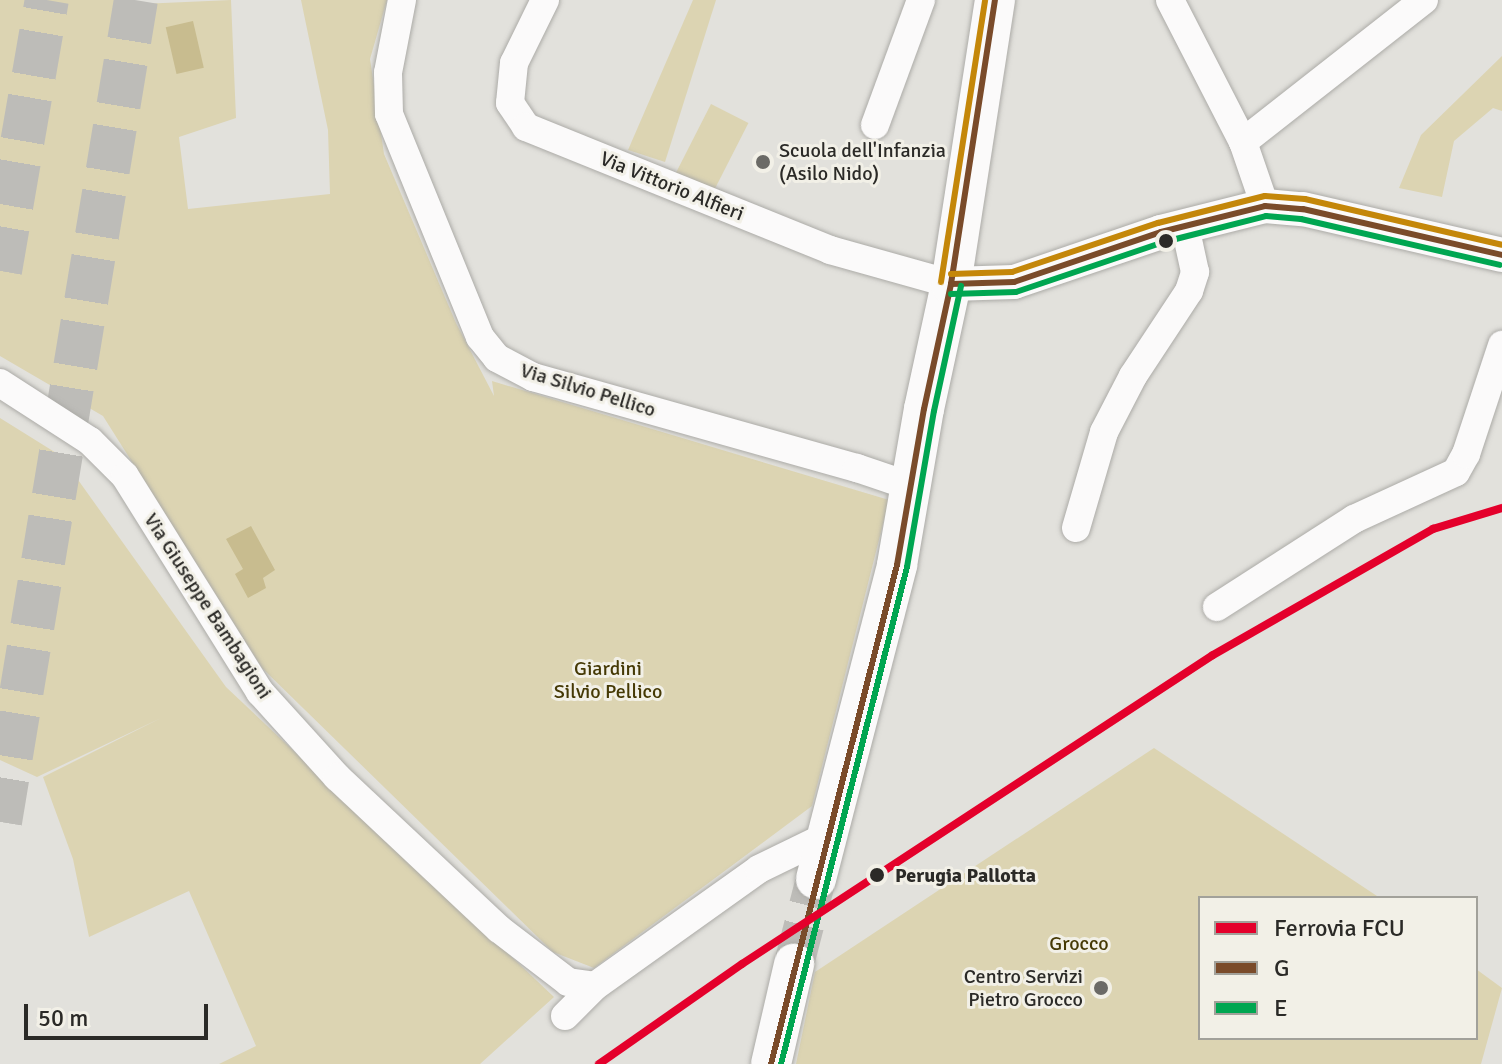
<!DOCTYPE html>
<style>
body{margin:0}
#map{position:relative;width:1502px;height:1064px;overflow:hidden;background:#e2e1dc;font-family:Signika,sans-serif}
div>[style]{position:absolute}
[style*='--x']{left:calc(var(--x)*1px);top:calc(var(--y)*1px);width:calc(var(--w)*1px);rotate:calc(var(--a)*1deg)}
.green>*{inset:0;background:#dcd4b2;transform-origin:0 0}
.water>*{inset:0;background:#c8bc8f;transform-origin:0 0}
.secondary-tunnel>*{height:40px;margin-top:-20px;transform-origin:0;background:repeating-linear-gradient(90deg,#bdbcb8 0 40px,transparent 0 60px)}
.motorway-tunnel>*{height:44px;margin-top:-22px;transform-origin:0;background:repeating-linear-gradient(90deg,#bdbcb8 0 44px,transparent 0 66px)}
.roads{filter:drop-shadow(0 0 2px #acaba7) drop-shadow(0 0 2px #acaba7)}
.minor>*{height:28px;margin:-14px;padding:0 14px;transform-origin:14px;border-radius:14px;background:#fbfafa}
.tertiary>*{height:34px;margin:-17px;padding:0 17px;transform-origin:17px;border-radius:17px;background:#fbfafa}
.secondary>*{height:40px;margin:-20px;padding:0 20px;transform-origin:20px;border-radius:20px;background:#fbfafa}
.bus-1>*{height:6px;margin:-3px;padding:0 3px;transform-origin:3px;border-radius:3px;background:#7a4b2a}
.bus-2>*{height:6px;margin:-3px;padding:0 3px;transform-origin:3px;border-radius:3px;background:#00a651}
.bus-3>*{height:6px;margin:-3px;padding:0 3px;transform-origin:3px;border-radius:3px;background:#c4870a}
.rail-1>*{height:8px;margin:-4px;padding:0 4px;transform-origin:4px;border-radius:4px;background:#e4002b}
.dots>*{width:22px;height:22px;translate:-50% -50%;box-sizing:border-box;border:4px solid #f2f0e7;border-radius:50%}
span{translate:-50% -50%;white-space:nowrap;text-align:center;line-height:1.15;-webkit-text-stroke:6px #f2f0e7;paint-order:stroke}
.poi-label{font-size:20px;color:#2b2a27}
.left{translate:0 -50%;text-align:left}
.right{translate:-100% -50%;text-align:right}
.street-label{font-size:20px;color:#2b2a27}
.park-label{font-size:20px;color:#453905}
.stop-label{font-size:20px;color:#2b2a27;font-weight:700}
.legend{position:absolute;left:1198px;top:896px;width:280px;height:144px;box-sizing:border-box;background:#f2f0e7;border:2px solid #a2a19a;margin:0;padding:10px 14px;list-style:none;font-size:24px;color:#2b2a27}
.legend li{display:flex;align-items:center;gap:16px;height:40px}
.legend b{width:40px;border:2px solid #a2a19a}
.scale{position:absolute;left:24px;top:1004px;width:184px;height:36px;box-sizing:border-box;border:4px solid #2b2a27;border-top:0;padding-left:10px;font-size:24px;line-height:28px;white-space:nowrap;color:#2b2a27;-webkit-text-stroke:6px #f2f0e7;paint-order:stroke}
</style>
<div id="map">
<div class="green">
<i style="clip-path:polygon(0 0,115px 0,118px 5px,231px 0,236px 118px,179px 137px,188px 209px,330px 194px,328px 130px,301px 0,387px 0,370px 59px,384px 154px,456px 323px,494px 396px,492px 381px,889px 500px,812px 806px,594px 968px,553px 952px,262px 668px,103px 416px,0 356px)"></i>
<i style="clip-path:polygon(693px 0,716px 0,665px 162px,628px 150px)"></i>
<i style="clip-path:polygon(1502px 56px,1502px 111px,1493px 108px,1454px 141px,1442px 197px,1399px 188px,1421px 135px)"></i>
<i style="left:711px;top:104px;width:42px;height:78px;rotate:27deg"></i>
<i style="clip-path:polygon(0 418px,61px 456px,226px 687px,554px 997px,480px 1064px,219px 1064px,256px 1046px,189px 891px,89px 937px,73px 859px,43px 777px,161px 718px,37px 777px,0 760px)"></i>
<i style="clip-path:polygon(1154px 748px,1380px 898px,1200px 898px,1200px 1038px,1476px 1038px,1476px 969px,1502px 988px,1481px 1064px,796px 1064px,815px 972px)"></i>
</div>
<div class="water">
<i style="left:193px;top:21px;width:48px;height:28px;rotate:77deg"></i>
<i style="clip-path:polygon(251px 526px,275px 570px,263px 578px,266px 588px,248px 598px,235px 574px,243px 569px,226px 539px)"></i>
</div>
<div class="secondary-tunnel">
<i style="--x:794;--y:964;--w:88;--a:-75.5"></i>
</div>
<div class="motorway-tunnel">
<i style="--x:0;--y:271;--w:275;--a:-80.2"></i>
<i style="--x:0;--y:822;--w:833;--a:-80.61"></i>
</div>
<div class="roads">
<div class="minor">
<i style="--x:402;--y:0;--w:74;--a:100.9"></i>
<i style="--x:388;--y:73;--w:41;--a:88.6"></i>
<i style="--x:389;--y:114;--w:241;--a:67.8"></i>
<i style="--x:480;--y:337;--w:27;--a:51"></i>
<i style="--x:497;--y:358;--w:41;--a:27.8"></i>
<i style="--x:533;--y:377;--w:337;--a:15.7"></i>
<i style="--x:857;--y:468;--w:56;--a:18.8"></i>
<i style="--x:545;--y:0;--w:70;--a:116.2"></i>
<i style="--x:514;--y:63;--w:40;--a:95.7"></i>
<i style="--x:510;--y:103;--w:29;--a:56"></i>
<i style="--x:526;--y:127;--w:328;--a:22"></i>
<i style="--x:830;--y:250;--w:126;--a:15.7"></i>
<i style="--x:1170;--y:0;--w:160;--a:62.8"></i>
<i style="--x:1243;--y:142;--w:68;--a:71"></i>
<i style="--x:875;--y:125;--w:133;--a:-69.8"></i>
<i style="--x:1243;--y:142;--w:230;--a:-38.1"></i>
<i style="--x:0;--y:383;--w:107;--a:32.8"></i>
<i style="--x:90;--y:441;--w:49;--a:45"></i>
<i style="--x:125;--y:476;--w:255;--a:58"></i>
<i style="--x:260;--y:692;--w:115;--a:47.8"></i>
<i style="--x:337;--y:777;--w:222;--a:43.2"></i>
<i style="--x:499;--y:929;--w:87;--a:37.5"></i>
<i style="--x:568;--y:982;--w:27;--a:8"></i>
<i style="--x:1076;--y:528;--w:100;--a:-73.7"></i>
<i style="--x:1104;--y:432;--w:63;--a:-62.6"></i>
<i style="--x:1133;--y:376;--w:102;--a:-56.6"></i>
<i style="--x:1189;--y:291;--w:20;--a:-72"></i>
<i style="--x:1195;--y:272;--w:47;--a:-102.3"></i>
<i style="--x:1217;--y:607;--w:163;--a:-32.7"></i>
<i style="--x:1354;--y:519;--w:112;--a:-24.7"></i>
<i style="--x:1456;--y:472;--w:21;--a:-61"></i>
<i style="--x:1466;--y:454;--w:115;--a:-71.7"></i>
<i style="--x:565;--y:1016;--w:42;--a:-45"></i>
<i style="--x:595;--y:986;--w:201;--a:-35.5"></i>
<i style="--x:759;--y:869;--w:76;--a:-25.9"></i>
</div>
<div class="tertiary">
<i style="--x:951;--y:284;--w:63;--a:-1.8"></i>
<i style="--x:1014;--y:282;--w:155;--a:-18.8"></i>
<i style="--x:1161;--y:232;--w:107;--a:-14"></i>
<i style="--x:1265;--y:206;--w:38;--a:5"></i>
<i style="--x:1303;--y:209;--w:204;--a:13"></i>
</div>
<div class="secondary">
<i style="--x:816;--y:879;--w:324;--a:-75.5"></i>
<i style="--x:897;--y:565;--w:158;--a:-80.2"></i>
<i style="--x:924;--y:409;--w:128;--a:-77.8"></i>
<i style="--x:951;--y:284;--w:287;--a:-81.2"></i>
<i style="--x:771;--y:1064;--w:103;--a:-77"></i>
</div>
</div>
<div class="bus-1">
<i style="--x:951;--y:284;--w:63;--a:-1.8"></i>
<i style="--x:1014;--y:282;--w:155;--a:-18.8"></i>
<i style="--x:1161;--y:232;--w:107;--a:-14"></i>
<i style="--x:1265;--y:206;--w:38;--a:5"></i>
<i style="--x:1303;--y:209;--w:204;--a:13"></i>
<i style="--x:771;--y:1064;--w:515;--a:-75.83"></i>
<i style="--x:897;--y:565;--w:158;--a:-80.2"></i>
<i style="--x:924;--y:409;--w:128;--a:-77.8"></i>
<i style="--x:951;--y:284;--w:287;--a:-81.2"></i>
</div>
<div class="bus-2">
<i style="--x:951;--y:294;--w:65;--a:-1.8"></i>
<i style="--x:1016;--y:292;--w:156;--a:-18.7"></i>
<i style="--x:1164;--y:242;--w:105;--a:-14.3"></i>
<i style="--x:1266;--y:216;--w:35;--a:5"></i>
<i style="--x:1301;--y:219;--w:204;--a:13"></i>
<i style="--x:781;--y:1064;--w:513;--a:-75.77"></i>
<i style="--x:907;--y:567;--w:158;--a:-80.2"></i>
<i style="--x:934;--y:411;--w:128;--a:-77.8"></i>
</div>
<div class="bus-3">
<i style="--x:951;--y:274;--w:61;--a:-1.9"></i>
<i style="--x:1012;--y:272;--w:154;--a:-18.6"></i>
<i style="--x:1158;--y:223;--w:110;--a:-14.2"></i>
<i style="--x:1265;--y:196;--w:40;--a:4.3"></i>
<i style="--x:1305;--y:199;--w:202;--a:13.1"></i>
<i style="--x:941;--y:282;--w:285;--a:-81.1"></i>
</div>
<div class="rail-1">
<i style="--x:599;--y:1064;--w:174;--a:-35"></i>
<i style="--x:742;--y:964;--w:563;--a:-33.27"></i>
<i style="--x:1213;--y:655;--w:254;--a:-29.8"></i>
<i style="--x:1433;--y:529;--w:72;--a:-16.9"></i>
</div>
<div class="dots">
<i style="left:763px;top:162px;background:#6b6a66"></i>
<i style="left:1166px;top:241px;background:#2b2a27"></i>
<i style="left:877px;top:875px;background:#2b2a27"></i>
<i style="left:1101px;top:988px;background:#6b6a66"></i>
</div>
<div class="poi-label">
<span class="left" style="left:779px;top:162px">Scuola dell'Infanzia<br>(Asilo Nido)</span>
<span class="right" style="left:1083px;top:988px">Centro Servizi<br>Pietro Grocco</span>
</div>
<div class="street-label">
<span style="left:672px;top:186px;rotate:22deg">Via Vittorio Alfieri</span>
<span style="left:588px;top:390px;rotate:17deg">Via Silvio Pellico</span>
<span style="left:208px;top:606px;rotate:57deg">Via Giuseppe Bambagioni</span>
</div>
<div class="park-label">
<span style="left:608px;top:680px">Giardini<br>Silvio Pellico</span>
<span style="left:1079px;top:943px">Grocco</span>
</div>
<div class="stop-label">
<span class="left" style="left:895px;top:875px">Perugia Pallotta</span>
</div>
<ul class="legend">
<li><b style="height:10px;background:#e4002b"></b>Ferrovia FCU</li>
<li><b style="height:10px;background:#7a4b2a"></b>G</li>
<li><b style="height:10px;background:#00a651"></b>E</li>
</ul>
<div class="scale">50 m</div>
</div>
